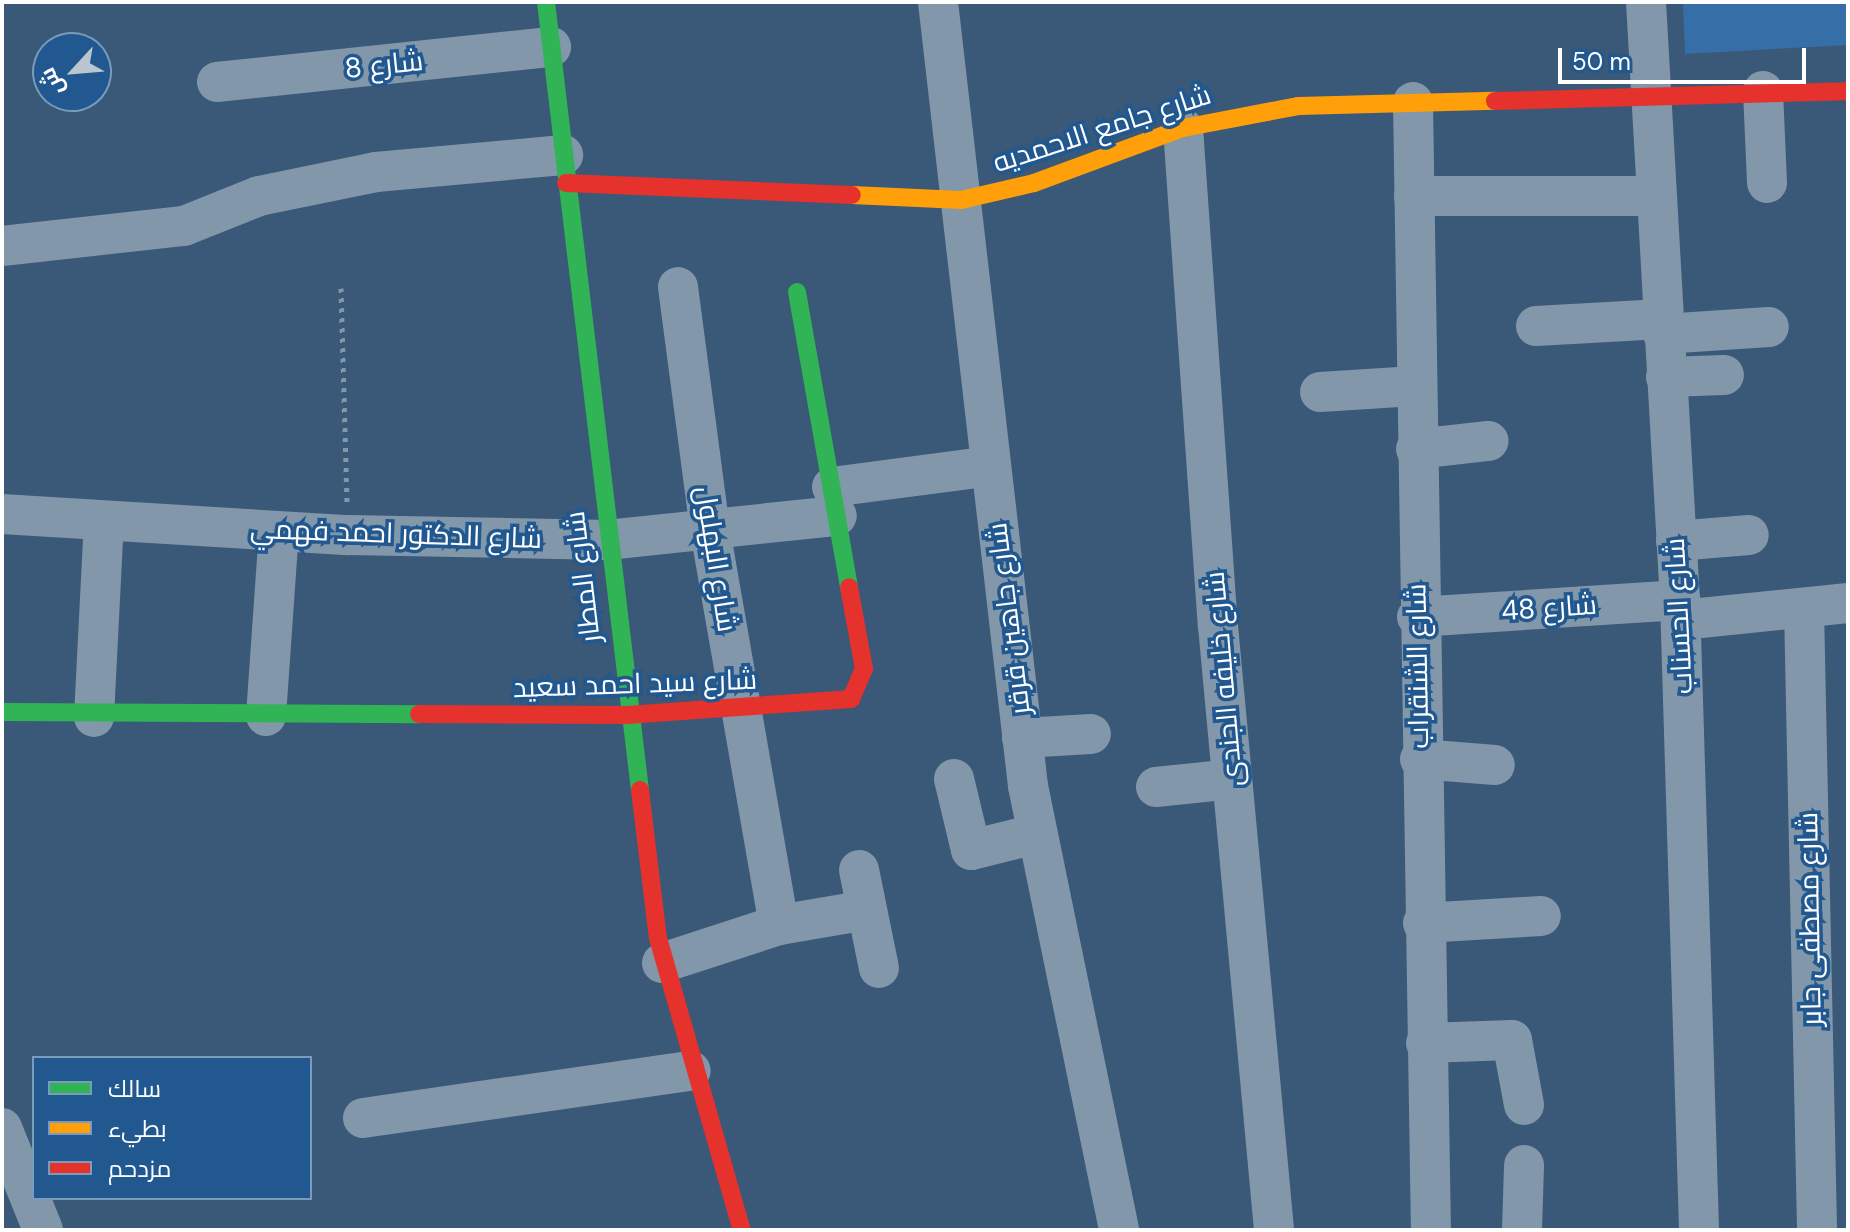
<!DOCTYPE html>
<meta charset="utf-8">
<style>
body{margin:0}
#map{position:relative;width:1850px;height:1232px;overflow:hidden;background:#3a5877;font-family:"DM Sans",Cairo,sans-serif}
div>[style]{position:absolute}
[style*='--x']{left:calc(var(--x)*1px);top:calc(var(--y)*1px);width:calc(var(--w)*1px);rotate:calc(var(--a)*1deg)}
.green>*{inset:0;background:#366ea7}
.path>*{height:5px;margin-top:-2.5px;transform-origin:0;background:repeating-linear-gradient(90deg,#8297aa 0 4px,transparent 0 10px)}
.street>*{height:40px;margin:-20px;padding:0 20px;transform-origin:20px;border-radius:20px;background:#8297aa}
.fast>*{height:18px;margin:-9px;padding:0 9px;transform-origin:9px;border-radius:9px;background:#30b455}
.slow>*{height:18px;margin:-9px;padding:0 9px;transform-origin:9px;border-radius:9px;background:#ff9f0a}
.jam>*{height:18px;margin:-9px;padding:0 9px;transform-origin:9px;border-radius:9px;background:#e5322d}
span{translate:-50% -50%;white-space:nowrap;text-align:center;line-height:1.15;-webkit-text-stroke:7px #215890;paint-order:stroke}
.street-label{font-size:28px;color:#fff}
.frame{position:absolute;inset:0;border:4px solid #fff;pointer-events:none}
.legend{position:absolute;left:32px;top:1056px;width:280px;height:144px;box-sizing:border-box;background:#215890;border:2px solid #7a9bbc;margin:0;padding:10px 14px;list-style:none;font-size:24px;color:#fff}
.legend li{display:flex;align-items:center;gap:16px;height:40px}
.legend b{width:40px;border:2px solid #7a9bbc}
.north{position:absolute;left:32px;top:32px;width:80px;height:80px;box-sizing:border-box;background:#215890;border:2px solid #7a9bbc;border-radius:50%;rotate:244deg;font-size:22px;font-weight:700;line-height:32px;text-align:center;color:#fff}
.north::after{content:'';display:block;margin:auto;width:28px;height:36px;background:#bac5cf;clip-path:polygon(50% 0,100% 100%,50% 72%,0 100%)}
.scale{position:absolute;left:1558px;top:48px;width:248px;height:36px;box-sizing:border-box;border:4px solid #fff;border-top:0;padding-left:10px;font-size:24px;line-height:28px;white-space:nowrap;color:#fff;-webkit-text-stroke:6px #215890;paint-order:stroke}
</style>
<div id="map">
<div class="green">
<i style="clip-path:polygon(1683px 2px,1848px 2px,1848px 45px,1685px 54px)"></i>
</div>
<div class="path">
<i style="--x:341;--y:288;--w:214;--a:88.4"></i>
</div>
<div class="street">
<i style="--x:938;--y:2;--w:789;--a:83.45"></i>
<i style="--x:1028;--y:786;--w:453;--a:78.4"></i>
<i style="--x:1646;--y:2;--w:599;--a:86.75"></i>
<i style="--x:1680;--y:600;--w:630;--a:88.27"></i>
<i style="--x:217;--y:82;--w:336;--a:-6"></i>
<i style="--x:1763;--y:91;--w:92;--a:87.5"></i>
<i style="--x:1413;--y:102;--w:1128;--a:89.09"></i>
<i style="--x:1183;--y:128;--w:499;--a:86"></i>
<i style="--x:1218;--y:626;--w:607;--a:84.7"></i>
<i style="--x:1414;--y:196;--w:240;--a:0"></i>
<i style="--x:2;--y:246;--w:183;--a:-6.3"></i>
<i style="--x:184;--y:226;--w:81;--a:-21.8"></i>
<i style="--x:259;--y:196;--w:119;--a:-11.6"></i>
<i style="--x:376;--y:172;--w:188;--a:-5.2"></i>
<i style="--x:678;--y:287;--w:245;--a:82.5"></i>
<i style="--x:710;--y:530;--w:401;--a:80.1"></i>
<i style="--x:1536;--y:326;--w:126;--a:-3.2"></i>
<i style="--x:1663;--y:334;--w:106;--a:-3.8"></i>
<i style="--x:1666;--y:377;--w:58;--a:-2"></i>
<i style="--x:1320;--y:392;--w:95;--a:-3.6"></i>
<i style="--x:1416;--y:449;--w:73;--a:-6.3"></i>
<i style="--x:832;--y:487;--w:160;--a:-7.5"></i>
<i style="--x:2;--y:514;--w:347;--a:3.5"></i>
<i style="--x:348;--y:535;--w:259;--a:1.1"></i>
<i style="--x:607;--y:540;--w:231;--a:-6"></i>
<i style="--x:1676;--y:541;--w:73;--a:-4.7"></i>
<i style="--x:1804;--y:608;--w:622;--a:88.8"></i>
<i style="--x:1417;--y:617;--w:264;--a:-3.7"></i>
<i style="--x:1681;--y:620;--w:168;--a:-5.8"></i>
<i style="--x:266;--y:716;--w:185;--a:-86"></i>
<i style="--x:94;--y:717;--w:195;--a:-87.1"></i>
<i style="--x:1022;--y:738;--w:69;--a:-3.3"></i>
<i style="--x:1420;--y:759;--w:75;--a:4.6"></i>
<i style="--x:954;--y:779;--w:73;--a:76.5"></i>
<i style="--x:971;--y:850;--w:67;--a:-13.8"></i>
<i style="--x:1156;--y:787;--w:76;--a:-6"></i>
<i style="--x:859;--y:870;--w:100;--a:78.5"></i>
<i style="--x:1423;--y:923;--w:118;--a:-3.4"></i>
<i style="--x:662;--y:963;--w:123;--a:-18"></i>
<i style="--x:779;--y:925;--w:89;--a:-9.7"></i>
<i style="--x:1426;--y:1043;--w:86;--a:-2"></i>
<i style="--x:1512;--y:1040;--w:66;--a:79.5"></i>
<i style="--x:363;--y:1118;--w:331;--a:-8.2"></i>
<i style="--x:2;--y:1128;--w:110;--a:68.1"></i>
<i style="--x:1522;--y:1230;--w:65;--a:-88.2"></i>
</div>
<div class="fast">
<i style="--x:546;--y:2;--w:794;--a:83.2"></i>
<i style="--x:797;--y:292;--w:300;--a:80"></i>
<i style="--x:2;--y:712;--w:417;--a:0.3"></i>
</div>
<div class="slow">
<i style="--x:852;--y:195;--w:109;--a:2.6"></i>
<i style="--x:961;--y:200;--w:75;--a:-13.1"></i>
<i style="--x:1034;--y:183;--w:159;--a:-20.3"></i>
<i style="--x:1183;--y:128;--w:117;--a:-10.8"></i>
<i style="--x:1298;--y:106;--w:197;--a:-1.5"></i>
</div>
<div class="jam">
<i style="--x:1495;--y:101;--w:353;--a:-1.6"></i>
<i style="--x:566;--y:183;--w:286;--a:2.4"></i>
<i style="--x:419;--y:714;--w:208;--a:0.3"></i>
<i style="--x:627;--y:715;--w:225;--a:-4.1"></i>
<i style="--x:851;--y:699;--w:33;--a:-67"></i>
<i style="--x:864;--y:669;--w:83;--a:-100.4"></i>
<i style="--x:640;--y:790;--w:149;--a:83.1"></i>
<i style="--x:658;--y:938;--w:304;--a:74"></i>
</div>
<div class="street-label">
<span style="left:384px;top:65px;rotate:-6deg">شارع 8</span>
<span style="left:1102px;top:129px;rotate:-18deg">شارع جامع الاحمديه</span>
<span style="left:396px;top:534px;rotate:2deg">شارع الدكتور احمد فهمي</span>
<span style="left:716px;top:559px;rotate:81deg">شارع البهلول</span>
<span style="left:583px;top:577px;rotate:-97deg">شارع المطار</span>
<span style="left:1549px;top:608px;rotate:-4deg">شارع 48</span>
<span style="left:1679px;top:616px;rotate:-93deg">شارع الحسناب</span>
<span style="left:1009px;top:619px;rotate:-97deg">شارع جاهين قرقر</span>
<span style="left:1418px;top:666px;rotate:-91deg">شارع الشنقراب</span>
<span style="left:1224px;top:679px;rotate:-95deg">شارع خليفه الجندى</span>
<span style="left:635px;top:684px;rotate:-2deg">شارع سيد احمد سعيد</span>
<span style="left:1810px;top:919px;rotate:-91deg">شارع مصطفى جابر</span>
</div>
<div class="frame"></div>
<ul class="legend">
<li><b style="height:10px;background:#30b455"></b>سالك</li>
<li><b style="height:10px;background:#ff9f0a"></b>بطيء</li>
<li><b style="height:10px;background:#e5322d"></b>مزدحم</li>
</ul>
<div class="north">ش</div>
<div class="scale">50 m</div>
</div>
